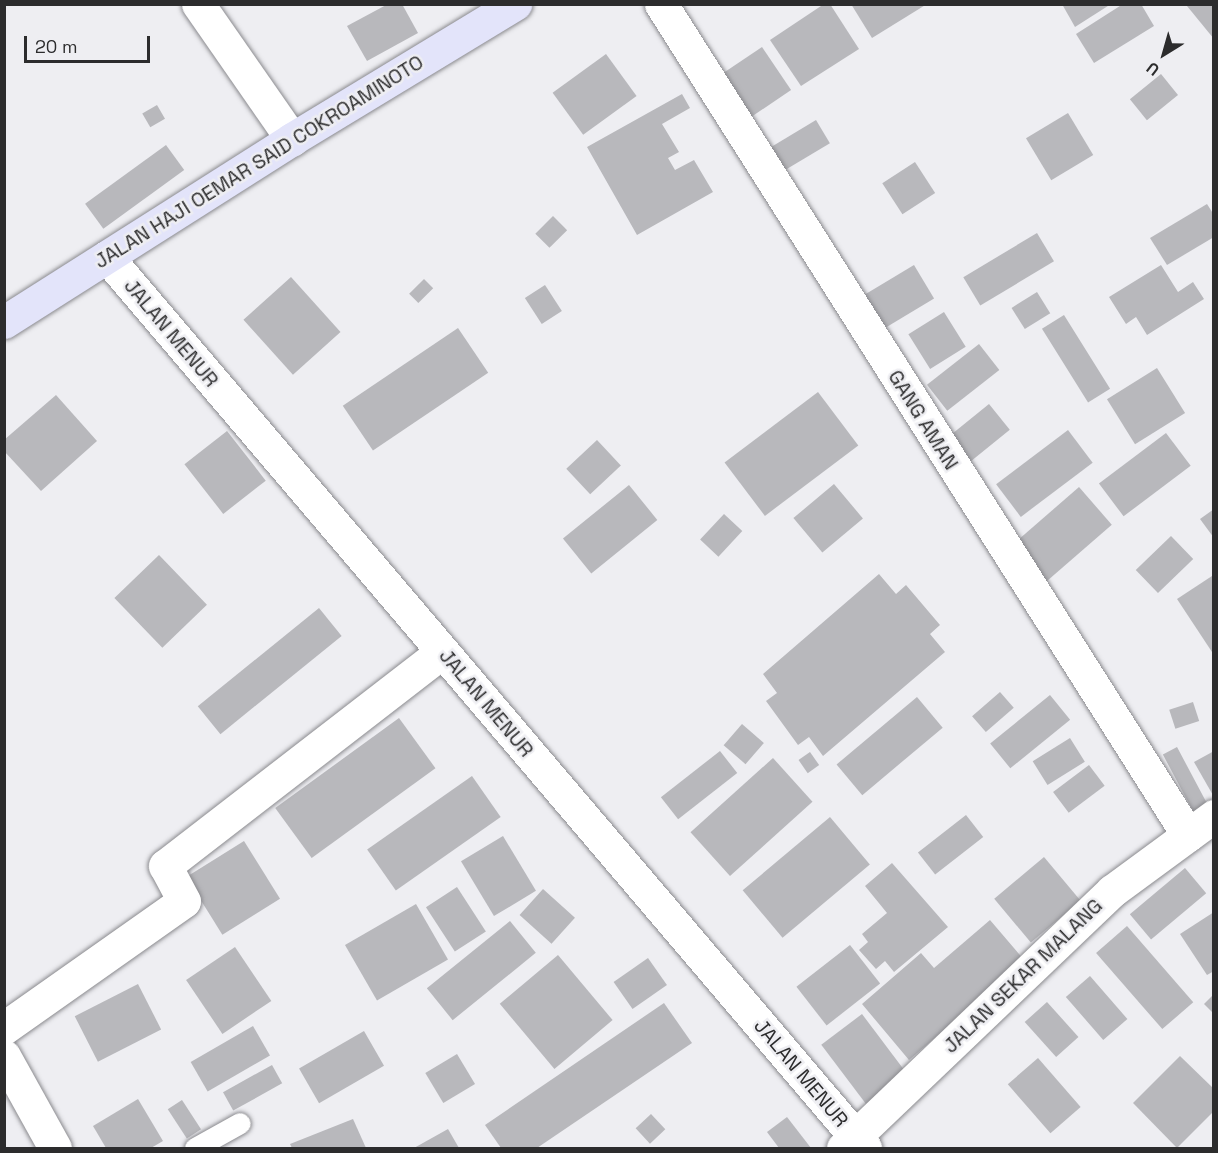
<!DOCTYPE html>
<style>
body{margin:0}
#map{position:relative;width:1218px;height:1153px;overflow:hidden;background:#eeeef2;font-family:"Space Grotesk",sans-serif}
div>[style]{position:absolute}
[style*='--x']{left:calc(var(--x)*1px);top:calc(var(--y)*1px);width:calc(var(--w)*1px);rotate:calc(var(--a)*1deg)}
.building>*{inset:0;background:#b8b8bc;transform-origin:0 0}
.roads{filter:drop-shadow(0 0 2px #8a8a8e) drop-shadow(0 0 2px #8a8a8e)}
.lane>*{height:21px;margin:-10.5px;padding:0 10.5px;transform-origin:10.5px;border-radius:10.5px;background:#fff}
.street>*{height:33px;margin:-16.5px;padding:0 16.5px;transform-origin:16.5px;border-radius:16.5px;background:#fff}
.secondary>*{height:33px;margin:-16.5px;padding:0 16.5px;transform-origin:16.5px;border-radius:16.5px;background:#e3e4fa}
span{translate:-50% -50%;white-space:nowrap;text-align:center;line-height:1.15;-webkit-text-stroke:5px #eeeef2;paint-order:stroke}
.street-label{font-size:20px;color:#2c2c2d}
.frame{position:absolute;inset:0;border:6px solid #2c2c2d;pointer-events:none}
.north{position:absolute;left:1134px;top:24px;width:60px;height:60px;-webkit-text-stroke:4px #eeeef2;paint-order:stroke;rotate:217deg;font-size:16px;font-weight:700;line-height:24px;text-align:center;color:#2c2c2d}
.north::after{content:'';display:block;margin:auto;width:21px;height:27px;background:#2c2c2d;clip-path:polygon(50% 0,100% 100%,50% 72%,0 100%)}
.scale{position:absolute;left:24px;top:36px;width:126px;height:27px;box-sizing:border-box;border:3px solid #2c2c2d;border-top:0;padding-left:8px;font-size:18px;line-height:21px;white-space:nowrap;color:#2c2c2d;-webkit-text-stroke:4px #eeeef2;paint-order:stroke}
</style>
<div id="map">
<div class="building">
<i style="clip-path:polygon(388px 4px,402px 4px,418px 33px,367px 61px,347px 26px)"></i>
<i style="clip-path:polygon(824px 4px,830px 4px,859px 49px,801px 86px,770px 40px)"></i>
<i style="clip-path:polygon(851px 4px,927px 4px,872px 38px)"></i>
<i style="clip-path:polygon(1062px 4px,1111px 4px,1075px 27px)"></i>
<i style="clip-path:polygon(1123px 4px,1141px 4px,1154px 26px,1094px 63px,1076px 34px)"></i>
<i style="clip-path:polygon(1189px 4px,1214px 4px,1214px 39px,1187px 6px)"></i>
<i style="left:762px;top:47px;width:52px;height:57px;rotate:56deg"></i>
<i style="left:606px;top:54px;width:52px;height:66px;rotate:54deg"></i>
<i style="left:1161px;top:74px;width:27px;height:40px;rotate:51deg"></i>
<i style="clip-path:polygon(682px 94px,690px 108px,662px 124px,679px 152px,668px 158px,675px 170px,694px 160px,713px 192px,637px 235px,587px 147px)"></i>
<i style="left:157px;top:105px;width:16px;height:17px;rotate:60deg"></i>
<i style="left:1068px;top:113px;width:49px;height:49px;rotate:59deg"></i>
<i style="left:816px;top:120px;width:27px;height:62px;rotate:59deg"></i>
<i style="left:166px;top:145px;width:31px;height:100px;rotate:54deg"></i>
<i style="left:915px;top:162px;width:37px;height:39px;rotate:57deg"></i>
<i style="clip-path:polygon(1207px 204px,1214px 215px,1214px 237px,1167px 265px,1150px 238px)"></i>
<i style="left:553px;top:216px;width:20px;height:25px;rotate:45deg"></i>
<i style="left:1037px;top:233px;width:33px;height:86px;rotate:59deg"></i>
<i style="left:914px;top:265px;width:39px;height:66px;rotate:59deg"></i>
<i style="clip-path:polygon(1161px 265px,1178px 292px,1193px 282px,1204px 299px,1147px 335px,1136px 317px,1126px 324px,1109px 297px)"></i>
<i style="left:291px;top:277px;width:74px;height:64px;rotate:48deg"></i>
<i style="left:424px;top:279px;width:13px;height:21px;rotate:45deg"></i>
<i style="left:545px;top:285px;width:31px;height:24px;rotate:57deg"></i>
<i style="left:1037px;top:292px;width:25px;height:30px;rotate:58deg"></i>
<i style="left:944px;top:312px;width:41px;height:42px;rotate:58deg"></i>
<i style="left:1064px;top:315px;width:87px;height:26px;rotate:58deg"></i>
<i style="left:458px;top:328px;width:54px;height:139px;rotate:56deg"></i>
<i style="left:979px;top:344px;width:33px;height:66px;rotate:52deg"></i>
<i style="left:1157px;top:368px;width:53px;height:59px;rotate:58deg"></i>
<i style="left:818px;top:392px;width:67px;height:117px;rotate:53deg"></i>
<i style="clip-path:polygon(56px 395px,97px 441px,41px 491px,4px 451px,4px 440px)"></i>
<i style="left:989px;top:404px;width:33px;height:56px;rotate:51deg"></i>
<i style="left:1068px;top:430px;width:41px;height:90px;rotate:53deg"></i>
<i style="left:227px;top:431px;width:63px;height:54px;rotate:52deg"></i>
<i style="left:1166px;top:433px;width:41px;height:84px;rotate:53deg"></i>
<i style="left:597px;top:440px;width:35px;height:42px;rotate:47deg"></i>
<i style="left:834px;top:484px;width:45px;height:53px;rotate:50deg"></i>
<i style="left:629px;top:485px;width:45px;height:85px;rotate:51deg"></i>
<i style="left:1079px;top:487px;width:50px;height:87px;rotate:49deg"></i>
<i style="clip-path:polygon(1214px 509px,1214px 538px,1200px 519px)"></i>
<i style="left:724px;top:514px;width:25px;height:35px;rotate:43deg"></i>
<i style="left:1171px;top:536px;width:32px;height:49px;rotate:46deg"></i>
<i style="left:159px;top:555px;width:69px;height:62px;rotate:46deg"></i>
<i style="clip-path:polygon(879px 574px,896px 594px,906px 585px,940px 625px,930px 634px,945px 652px,823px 756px,809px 737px,798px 745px,766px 701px,777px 693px,763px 674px)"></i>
<i style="clip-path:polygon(1212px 576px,1214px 579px,1212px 652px,1177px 599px)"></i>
<i style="left:319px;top:608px;width:36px;height:156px;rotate:51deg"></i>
<i style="left:1000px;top:692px;width:21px;height:37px;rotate:49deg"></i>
<i style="left:1050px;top:695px;width:32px;height:77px;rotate:51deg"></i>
<i style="left:917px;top:697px;width:40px;height:105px;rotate:50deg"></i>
<i style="left:1193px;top:702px;width:20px;height:25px;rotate:72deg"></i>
<i style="left:399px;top:718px;width:62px;height:153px;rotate:54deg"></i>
<i style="left:742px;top:724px;width:29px;height:28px;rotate:41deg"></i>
<i style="left:1070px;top:738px;width:28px;height:44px;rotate:58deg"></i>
<i style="left:1177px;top:747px;width:66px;height:16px;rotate:62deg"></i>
<i style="left:720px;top:751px;width:28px;height:75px;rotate:52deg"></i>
<i style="clip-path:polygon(1214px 751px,1214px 797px,1194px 762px)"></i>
<i style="left:810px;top:752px;width:16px;height:14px;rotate:55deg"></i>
<i style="left:773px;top:758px;width:59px;height:111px;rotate:48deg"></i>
<i style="left:1089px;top:765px;width:26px;height:45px;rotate:53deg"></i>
<i style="left:472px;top:776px;width:50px;height:128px;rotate:55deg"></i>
<i style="left:966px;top:815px;width:28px;height:61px;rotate:52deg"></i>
<i style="left:830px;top:817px;width:62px;height:114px;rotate:50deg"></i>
<i style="left:503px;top:836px;width:64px;height:49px;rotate:59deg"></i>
<i style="left:244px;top:841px;width:68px;height:68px;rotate:58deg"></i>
<i style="left:1044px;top:857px;width:57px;height:65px;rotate:50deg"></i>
<i style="clip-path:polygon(892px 863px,948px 927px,894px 972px,885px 961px,876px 969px,859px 950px,868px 942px,862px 934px,887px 913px,865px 886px)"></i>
<i style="left:1185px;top:868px;width:33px;height:72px;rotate:50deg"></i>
<i style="left:457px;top:887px;width:53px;height:37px;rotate:57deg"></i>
<i style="left:543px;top:889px;width:43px;height:35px;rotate:42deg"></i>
<i style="left:416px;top:904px;width:64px;height:82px;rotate:60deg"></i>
<i style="clip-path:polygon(1214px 912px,1214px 971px,1207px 975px,1180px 934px)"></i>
<i style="clip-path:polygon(990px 920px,1025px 961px,909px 1060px,862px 1004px,921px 953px,934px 968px)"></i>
<i style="left:510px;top:921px;width:41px;height:107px;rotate:51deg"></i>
<i style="left:1127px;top:926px;width:101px;height:41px;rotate:49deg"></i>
<i style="left:850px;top:945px;width:49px;height:68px;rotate:52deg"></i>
<i style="left:235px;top:947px;width:65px;height:59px;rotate:56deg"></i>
<i style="left:558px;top:955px;width:85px;height:76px;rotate:50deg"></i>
<i style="left:648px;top:958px;width:33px;height:42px;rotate:55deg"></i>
<i style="left:1090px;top:976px;width:57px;height:32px;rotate:49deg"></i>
<i style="left:138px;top:984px;width:51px;height:71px;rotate:63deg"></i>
<i style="clip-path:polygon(1214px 994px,1214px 1014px,1204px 1004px)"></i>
<i style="left:1047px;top:1002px;width:47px;height:30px;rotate:48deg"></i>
<i style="clip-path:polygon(664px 1003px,692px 1043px,537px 1148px,501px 1148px,485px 1125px)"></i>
<i style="left:862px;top:1014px;width:80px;height:51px;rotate:53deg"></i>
<i style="left:253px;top:1026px;width:34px;height:72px;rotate:60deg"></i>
<i style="left:364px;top:1031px;width:40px;height:75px;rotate:60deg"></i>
<i style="left:457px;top:1054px;width:35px;height:37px;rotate:59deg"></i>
<i style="clip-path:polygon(1180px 1056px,1214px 1089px,1214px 1111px,1177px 1148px,1133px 1103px)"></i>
<i style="left:1038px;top:1058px;width:65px;height:40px;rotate:49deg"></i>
<i style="left:272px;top:1065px;width:21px;height:56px;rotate:61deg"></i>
<i style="clip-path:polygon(138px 1099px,163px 1141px,151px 1148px,106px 1148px,93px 1126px)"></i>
<i style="left:182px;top:1100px;width:35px;height:17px;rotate:57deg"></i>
<i style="left:651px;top:1114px;width:21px;height:21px;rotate:47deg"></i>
<i style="clip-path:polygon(787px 1117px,811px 1148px,779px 1148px,767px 1132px)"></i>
<i style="clip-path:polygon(353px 1119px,366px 1148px,292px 1148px,290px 1144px)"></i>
<i style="clip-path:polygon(448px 1129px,459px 1148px,414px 1148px)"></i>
</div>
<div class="roads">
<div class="lane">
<i style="--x:195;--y:1148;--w:51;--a:-29.1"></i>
</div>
<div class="street">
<i style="--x:198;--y:4;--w:165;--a:55.2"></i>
<i style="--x:661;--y:4;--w:984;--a:57.62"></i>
<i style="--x:107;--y:257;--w:1170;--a:49.61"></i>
<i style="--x:4;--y:1028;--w:220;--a:-35.2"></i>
<i style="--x:184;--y:901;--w:40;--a:-118"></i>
<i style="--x:165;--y:866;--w:350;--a:-37.7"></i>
<i style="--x:4;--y:1056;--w:105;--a:61"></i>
<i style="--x:843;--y:1148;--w:372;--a:-43.7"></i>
<i style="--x:1112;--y:891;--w:127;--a:-36.3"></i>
</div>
<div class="secondary">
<i style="--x:4;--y:322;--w:341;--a:-32.4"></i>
<i style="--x:292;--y:139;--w:261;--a:-31.2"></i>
</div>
</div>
<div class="street-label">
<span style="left:259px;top:162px;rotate:-32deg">JALAN HAJI OEMAR SAID COKROAMINOTO</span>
<span style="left:171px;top:333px;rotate:50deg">JALAN MENUR</span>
<span style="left:923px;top:420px;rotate:58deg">GANG AMAN</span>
<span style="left:486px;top:703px;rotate:50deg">JALAN MENUR</span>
<span style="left:1023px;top:976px;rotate:-44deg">JALAN SEKAR MALANG</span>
<span style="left:801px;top:1073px;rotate:50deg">JALAN MENUR</span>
</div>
<div class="frame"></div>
<div class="north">U</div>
<div class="scale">20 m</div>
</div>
